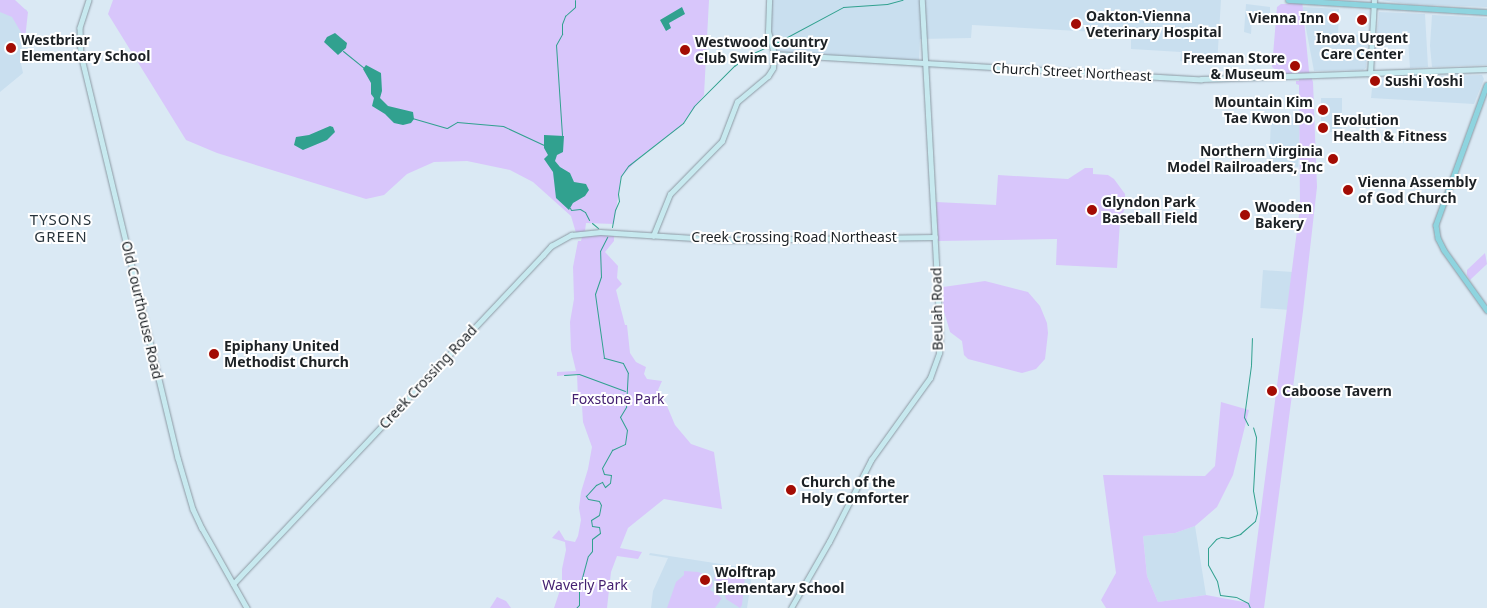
<!DOCTYPE html>
<style>
body{margin:0}
#map{position:relative;width:1487px;height:608px;overflow:hidden;background:#dae9f4;font-family:"Noto Sans",sans-serif}
div>[style]{position:absolute}
[style*='--x']{left:calc(var(--x)*1px);top:calc(var(--y)*1px);width:calc(var(--w)*1px);rotate:calc(var(--a)*1deg)}
.built>*{inset:0;background:#c9dfef;transform-origin:0 0}
.green>*{inset:0;background:#d8c6fb}
.water>*{inset:0;background:#31a18f}
.stream>*{height:1px;margin:-0.5px;padding:0 0.5px;transform-origin:0.5px;border-radius:0.5px;background:#31a18f}
.roads{filter:drop-shadow(0 0 1px #8c9aa4) drop-shadow(0 0 1px #8c9aa4)}
.secondary>*{height:4.5px;margin:-2.25px;padding:0 2.25px;transform-origin:2.25px;border-radius:2.25px;background:#c7e9ef}
.primary>*{height:4.5px;margin:-2.25px;padding:0 2.25px;transform-origin:2.25px;border-radius:2.25px;background:#8ed4df}
.dots>*{width:14px;height:14px;translate:-50% -50%;box-sizing:border-box;border:2px solid #fff;border-radius:50%}
span{translate:-50% -50%;white-space:nowrap;text-align:center;line-height:1.15;-webkit-text-stroke:4px #fff;paint-order:stroke}
.poi-label{font-size:14px;color:#1c2125;font-weight:700}
.left{translate:0 -50%;text-align:left}
.right{translate:-100% -50%;text-align:right}
.street-label{font-size:14px;color:#1c2125}
.park-label{font-size:14px;color:#442071}
.neighbourhood-label{font-size:15px;color:#28343c;letter-spacing:1px}
</style>
<div id="map">
<div class="built">
<i style="clip-path:polygon(0 0,27px 10px,20px 59px,23px 73px,0 92px)"></i>
<i style="clip-path:polygon(770px 0,1221px 0,1217px 65px,1180px 61px,1181px 52px,1131px 49px,1131px 34px,972px 25px,971px 38px,920px 39px,919px 60px,850px 58px,773px 51px,766px 32px)"></i>
<i style="clip-path:polygon(1381px 0,1487px 0,1487px 7px,1407px 4px)"></i>
<i style="clip-path:polygon(1246px 4px,1270px 7px,1270px 20px,1252px 18px,1251px 34px,1244px 32px)"></i>
<i style="clip-path:polygon(1302px 7px,1339px 9px,1338px 36px,1368px 34px,1366px 68px,1363px 70px,1314px 71px)"></i>
<i style="clip-path:polygon(1379px 12px,1425px 14px,1428px 67px,1410px 68px,1408px 40px,1406px 42px,1393px 42px,1393px 34px,1377px 34px)"></i>
<i style="clip-path:polygon(1432px 15px,1487px 18px,1487px 65px,1432px 67px,1430px 46px)"></i>
<i style="clip-path:polygon(1482px 75px,1484px 79px,1474px 104px,1371px 98px,1373px 79px)"></i>
<i style="left:1342px;top:98px;width:34px;height:21px;rotate:90deg"></i>
<i style="left:1271px;top:116px;width:29px;height:50px;rotate:2deg"></i>
<i style="left:1263px;top:270px;width:30px;height:38px;rotate:4deg"></i>
<i style="clip-path:polygon(1195px 526px,1206px 595px,1158px 602px,1147px 576px,1143px 536px,1175px 533px)"></i>
<i style="clip-path:polygon(650px 553px,753px 569px,747px 608px,651px 608px,653px 591px,668px 558px,649px 555px)"></i>
</div>
<div class="green">
<i style="clip-path:polygon(0 0,15px 0,28px 12px,25px 39px,12px 17px,0 12px)"></i>
<i style="clip-path:polygon(113px 0,709px 0,704px 95px,680px 127px,641px 156px,621px 177px,614px 224px,586px 223px,585px 231px,614px 233px,614px 241px,605px 252px,618px 266px,617px 278px,622px 284px,616px 290px,625px 325px,627px 325px,630px 353px,636px 362px,646px 367px,644px 374px,647px 379px,662px 381px,658px 390px,662px 394px,675px 425px,691px 444px,714px 452px,722px 509px,664px 499px,628px 528px,620px 548px,642px 552px,638px 559px,617px 556px,611px 572px,607px 608px,554px 608px,562px 584px,562px 569px,566px 550px,565px 542px,552px 538px,559px 530px,565px 540px,575px 542px,578px 536px,581px 520px,579px 508px,581px 492px,588px 469px,592px 447px,583px 422px,582px 406px,578px 399px,577px 374px,557px 376px,557px 372px,576px 371px,571px 350px,570px 322px,574px 299px,573px 267px,578px 241px,581px 241px,583px 232px,576px 233px,571px 216px,533px 182px,510px 170px,467px 161px,434px 162px,407px 174px,384px 195px,366px 199px,217px 153px,186px 140px,108px 14px)"></i>
<i style="clip-path:polygon(1289px 0,1302px 0,1309px 71px,1313px 82px,1317px 187px,1303px 311px,1264px 608px,1106px 608px,1101px 600px,1116px 573px,1103px 475px,1205px 476px,1215px 466px,1221px 402px,1249px 410px,1233px 475px,1217px 507px,1195px 526px,1175px 533px,1143px 536px,1147px 576px,1158px 602px,1206px 595px,1249px 603px,1300px 207px,1299px 85px,1296px 84px,1296px 81px,1299px 81px,1299px 73px,1281px 74px,1272px 67px,1277px 7px,1281px 4px,1289px 4px,1287px 3px)"></i>
<i style="clip-path:polygon(1085px 168px,1093px 168px,1093px 174px,1108px 175px,1114px 179px,1125px 194px,1125px 208px,1120px 221px,1117px 268px,1056px 265px,1057px 239px,938px 241px,936px 202px,996px 205px,998px 175px,1068px 179px)"></i>
<i style="clip-path:polygon(1485px 253px,1487px 264px,1470px 280px,1467px 275px,1467px 270px)"></i>
<i style="clip-path:polygon(985px 281px,1028px 292px,1040px 306px,1047px 323px,1048px 333px,1045px 359px,1036px 369px,1022px 373px,968px 359px,964px 355px,962px 341px,950px 332px,943px 308px,943px 287px)"></i>
<i style="clip-path:polygon(721px 568px,738px 572px,745px 577px,742px 605px,740px 608px,726px 599px,722px 585px,714px 579px,717px 570px)"></i>
<i style="clip-path:polygon(684px 571px,698px 572px,711px 577px,713px 585px,710px 590px,722px 598px,715px 608px,667px 608px,676px 582px,684px 575px)"></i>
<i style="clip-path:polygon(497px 597px,506px 601px,511px 608px,490px 608px)"></i>
</div>
<div class="water">
<i style="clip-path:polygon(682px 7px,685px 14px,669px 23px,671px 28px,666px 31px,660px 20px)"></i>
<i style="clip-path:polygon(335px 33px,347px 43px,346px 48px,338px 55px,324px 42px,327px 37px)"></i>
<i style="clip-path:polygon(366px 65px,381px 73px,382px 91px,380px 98px,388px 106px,413px 112px,414px 119px,411px 123px,403px 125px,394px 123px,385px 114px,372px 106px,374px 98px,371px 94px,371px 83px,363px 69px)"></i>
<i style="clip-path:polygon(330px 126px,333px 127px,335px 132px,327px 140px,303px 150px,294px 145px,296px 137px,309px 135px)"></i>
<i style="clip-path:polygon(544px 135px,564px 136px,563px 152px,557px 155px,555px 161px,560px 167px,570px 173px,574px 182px,586px 184px,589px 190px,585px 196px,573px 203px,569px 210px,556px 198px,553px 172px,544px 159px,548px 155px,544px 148px)"></i>
</div>
<div class="stream">
<i style="--x:776;--y:43;--w:76;--a:-28.2"></i>
<i style="--x:843;--y:7;--w:44;--a:-3.9"></i>
<i style="--x:887;--y:4;--w:16;--a:-15"></i>
<i style="--x:343;--y:51;--w:28;--a:39"></i>
<i style="--x:412;--y:118;--w:36;--a:16"></i>
<i style="--x:447;--y:128;--w:12;--a:-31"></i>
<i style="--x:457;--y:122;--w:46;--a:5"></i>
<i style="--x:503;--y:126;--w:45;--a:24.9"></i>
<i style="--x:562;--y:135;--w:90;--a:-93.8"></i>
<i style="--x:556;--y:45;--w:13;--a:-61"></i>
<i style="--x:562;--y:34;--w:10;--a:-90"></i>
<i style="--x:562;--y:24;--w:9;--a:-69"></i>
<i style="--x:565;--y:16;--w:13;--a:-42"></i>
<i style="--x:575;--y:7;--w:7;--a:-90"></i>
<i style="--x:570;--y:208;--w:2;--a:63"></i>
<i style="--x:571;--y:210;--w:9;--a:-6"></i>
<i style="--x:580;--y:209;--w:6;--a:31"></i>
<i style="--x:585;--y:212;--w:9;--a:63"></i>
<i style="--x:592;--y:223;--w:8;--a:40"></i>
<i style="--x:612;--y:227;--w:17;--a:-80"></i>
<i style="--x:615;--y:210;--w:10;--a:-66"></i>
<i style="--x:619;--y:201;--w:7;--a:-98"></i>
<i style="--x:618;--y:194;--w:18;--a:-81"></i>
<i style="--x:621;--y:176;--w:12;--a:-55"></i>
<i style="--x:628;--y:166;--w:70;--a:-38"></i>
<i style="--x:683;--y:123;--w:20;--a:-57"></i>
<i style="--x:694;--y:106;--w:57;--a:-45"></i>
<i style="--x:734;--y:66;--w:21;--a:-35"></i>
<i style="--x:751;--y:54;--w:17;--a:-24"></i>
<i style="--x:564;--y:375;--w:15;--a:-4"></i>
<i style="--x:579;--y:374;--w:49;--a:20.3"></i>
<i style="--x:1248;--y:425;--w:9;--a:-117"></i>
<i style="--x:1244;--y:417;--w:52;--a:-82.3"></i>
<i style="--x:1251;--y:365;--w:27;--a:-88"></i>
<i style="--x:576;--y:608;--w:4;--a:-45"></i>
<i style="--x:579;--y:605;--w:16;--a:-90"></i>
<i style="--x:579;--y:589;--w:34;--a:-75"></i>
<i style="--x:588;--y:556;--w:6;--a:-51"></i>
<i style="--x:592;--y:551;--w:12;--a:-90"></i>
<i style="--x:592;--y:539;--w:10;--a:-37"></i>
<i style="--x:600;--y:533;--w:6;--a:-99"></i>
<i style="--x:599;--y:527;--w:7;--a:-172"></i>
<i style="--x:592;--y:526;--w:6;--a:-99"></i>
<i style="--x:591;--y:520;--w:9;--a:-32"></i>
<i style="--x:599;--y:515;--w:10;--a:-79"></i>
<i style="--x:601;--y:505;--w:4;--a:-117"></i>
<i style="--x:599;--y:501;--w:11;--a:-170"></i>
<i style="--x:588;--y:499;--w:4;--a:-124"></i>
<i style="--x:586;--y:496;--w:15;--a:-48"></i>
<i style="--x:596;--y:485;--w:7;--a:-27"></i>
<i style="--x:602;--y:482;--w:6;--a:59"></i>
<i style="--x:605;--y:487;--w:6;--a:-39"></i>
<i style="--x:610;--y:483;--w:8;--a:-83"></i>
<i style="--x:611;--y:475;--w:7;--a:-172"></i>
<i style="--x:604;--y:474;--w:6;--a:-108"></i>
<i style="--x:602;--y:468;--w:21;--a:-61"></i>
<i style="--x:612;--y:450;--w:14;--a:-25"></i>
<i style="--x:625;--y:444;--w:14;--a:-82"></i>
<i style="--x:627;--y:430;--w:15;--a:-118"></i>
<i style="--x:620;--y:417;--w:12;--a:-59"></i>
<i style="--x:626;--y:407;--w:34;--a:-87"></i>
<i style="--x:628;--y:373;--w:11;--a:-117"></i>
<i style="--x:623;--y:363;--w:20;--a:-165"></i>
<i style="--x:604;--y:358;--w:65;--a:-98"></i>
<i style="--x:595;--y:294;--w:18;--a:-71"></i>
<i style="--x:601;--y:277;--w:26;--a:-92"></i>
<i style="--x:600;--y:251;--w:16;--a:-63"></i>
<i style="--x:1250;--y:608;--w:5;--a:-112"></i>
<i style="--x:1248;--y:603;--w:13;--a:-153"></i>
<i style="--x:1236;--y:597;--w:16;--a:-173"></i>
<i style="--x:1220;--y:595;--w:14;--a:-102"></i>
<i style="--x:1217;--y:581;--w:18;--a:-119"></i>
<i style="--x:1208;--y:565;--w:17;--a:-90"></i>
<i style="--x:1208;--y:548;--w:12;--a:-48"></i>
<i style="--x:1216;--y:539;--w:5;--a:-22"></i>
<i style="--x:1221;--y:537;--w:7;--a:8"></i>
<i style="--x:1228;--y:538;--w:13;--a:-18"></i>
<i style="--x:1240;--y:534;--w:20;--a:-41"></i>
<i style="--x:1255;--y:521;--w:8;--a:-76"></i>
<i style="--x:1257;--y:513;--w:22;--a:-100"></i>
<i style="--x:1253;--y:491;--w:54;--a:-86.8"></i>
<i style="--x:1256;--y:437;--w:10;--a:-107"></i>
</div>
<div class="roads">
<div class="secondary">
<i style="--x:89;--y:0;--w:29;--a:108"></i>
<i style="--x:80;--y:28;--w:26;--a:88"></i>
<i style="--x:81;--y:54;--w:415;--a:76.5"></i>
<i style="--x:178;--y:458;--w:53;--a:73.6"></i>
<i style="--x:193;--y:509;--w:21;--a:65"></i>
<i style="--x:202;--y:528;--w:92;--a:60.6"></i>
<i style="--x:774;--y:54;--w:428;--a:3.4"></i>
<i style="--x:1201;--y:79;--w:286;--a:-2"></i>
<i style="--x:1370;--y:74;--w:74;--a:-86.9"></i>
<i style="--x:653;--y:236;--w:45;--a:-68"></i>
<i style="--x:670;--y:194;--w:74;--a:-45.5"></i>
<i style="--x:722;--y:141;--w:42;--a:-69"></i>
<i style="--x:737;--y:102;--w:40;--a:-40"></i>
<i style="--x:768;--y:76;--w:9;--a:-58"></i>
<i style="--x:773;--y:68;--w:14;--a:-86"></i>
<i style="--x:774;--y:54;--w:23;--a:-105"></i>
<i style="--x:768;--y:32;--w:32;--a:-88"></i>
<i style="--x:233;--y:584;--w:452;--a:-46.7"></i>
<i style="--x:543;--y:255;--w:12;--a:-48"></i>
<i style="--x:551;--y:246;--w:23;--a:-29"></i>
<i style="--x:571;--y:235;--w:29;--a:-6"></i>
<i style="--x:600;--y:232;--w:125;--a:3.7"></i>
<i style="--x:725;--y:240;--w:210;--a:-0.8"></i>
<i style="--x:791;--y:608;--w:76;--a:-60.1"></i>
<i style="--x:829;--y:542;--w:92;--a:-62.9"></i>
<i style="--x:871;--y:460;--w:101;--a:-54.3"></i>
<i style="--x:930;--y:378;--w:27;--a:-70"></i>
<i style="--x:939;--y:353;--w:16;--a:-86"></i>
<i style="--x:940;--y:337;--w:337;--a:-93.1"></i>
</div>
<div class="primary">
<i style="--x:1288;--y:0;--w:199;--a:3.5"></i>
<i style="--x:1487;--y:85;--w:149;--a:110"></i>
<i style="--x:1436;--y:225;--w:13;--a:81"></i>
<i style="--x:1438;--y:238;--w:13;--a:63"></i>
<i style="--x:1444;--y:250;--w:74;--a:54.4"></i>
</div>
</div>
<div class="dots">
<i style="left:1334px;top:18px;background:#a30c04"></i>
<i style="left:1362px;top:20px;background:#a30c04"></i>
<i style="left:1076px;top:24px;background:#a30c04"></i>
<i style="left:11px;top:48px;background:#a30c04"></i>
<i style="left:685px;top:50px;background:#a30c04"></i>
<i style="left:1295px;top:66px;background:#a30c04"></i>
<i style="left:1375px;top:81px;background:#a30c04"></i>
<i style="left:1323px;top:110px;background:#a30c04"></i>
<i style="left:1323px;top:128px;background:#a30c04"></i>
<i style="left:1333px;top:159px;background:#a30c04"></i>
<i style="left:1348px;top:190px;background:#a30c04"></i>
<i style="left:1092px;top:210px;background:#a30c04"></i>
<i style="left:1245px;top:215px;background:#a30c04"></i>
<i style="left:214px;top:354px;background:#a30c04"></i>
<i style="left:1272px;top:391px;background:#a30c04"></i>
<i style="left:791px;top:490px;background:#a30c04"></i>
<i style="left:705px;top:580px;background:#a30c04"></i>
</div>
<div class="poi-label">
<span class="left" style="left:1086px;top:24px">Oakton-Vienna<br>Veterinary Hospital</span>
<span class="right" style="left:1324px;top:18px">Vienna Inn</span>
<span style="left:1362px;top:46px">Inova Urgent<br>Care Center</span>
<span class="left" style="left:21px;top:48px">Westbriar<br>Elementary School</span>
<span class="left" style="left:695px;top:50px">Westwood Country<br>Club Swim Facility</span>
<span class="right" style="left:1285px;top:66px">Freeman Store<br>&amp; Museum</span>
<span class="left" style="left:1385px;top:81px">Sushi Yoshi</span>
<span class="right" style="left:1313px;top:110px">Mountain Kim<br>Tae Kwon Do</span>
<span class="left" style="left:1333px;top:128px">Evolution<br>Health &amp; Fitness</span>
<span class="right" style="left:1323px;top:159px">Northern Virginia<br>Model Railroaders, Inc</span>
<span class="left" style="left:1358px;top:190px">Vienna Assembly<br>of God Church</span>
<span class="left" style="left:1102px;top:210px">Glyndon Park<br>Baseball Field</span>
<span class="left" style="left:1255px;top:215px">Wooden<br>Bakery</span>
<span class="left" style="left:224px;top:354px">Epiphany United<br>Methodist Church</span>
<span class="left" style="left:1282px;top:391px">Caboose Tavern</span>
<span class="left" style="left:801px;top:490px">Church of the<br>Holy Comforter</span>
<span class="left" style="left:715px;top:580px">Wolftrap<br>Elementary School</span>
</div>
<div class="street-label">
<span style="left:1072px;top:72px;rotate:3deg">Church Street Northeast</span>
<span style="left:794px;top:237px">Creek Crossing Road Northeast</span>
<span style="left:937px;top:309px;rotate:-91deg">Beulah Road</span>
<span style="left:142px;top:310px;rotate:77deg">Old Courthouse Road</span>
<span style="left:428px;top:377px;rotate:-47deg">Creek Crossing Road</span>
</div>
<div class="park-label">
<span style="left:618px;top:399px">Foxstone Park</span>
<span style="left:585px;top:585px">Waverly Park</span>
</div>
<div class="neighbourhood-label">
<span style="left:61px;top:228px">TYSONS<br>GREEN</span>
</div>
</div>
